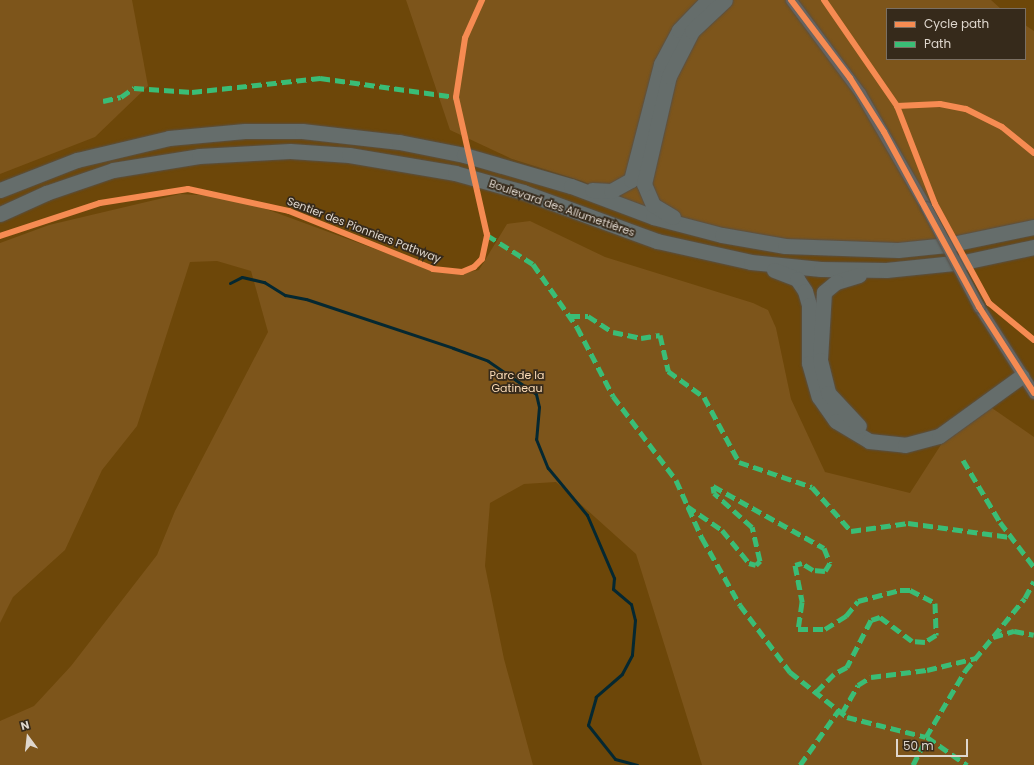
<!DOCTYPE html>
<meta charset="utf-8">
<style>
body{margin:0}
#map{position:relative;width:1034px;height:765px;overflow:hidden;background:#3b332a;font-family:Poppins,sans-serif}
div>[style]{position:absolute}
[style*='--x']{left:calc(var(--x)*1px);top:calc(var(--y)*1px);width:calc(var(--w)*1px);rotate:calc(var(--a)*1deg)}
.green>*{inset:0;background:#6d4709}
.forest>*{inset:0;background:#7d551b}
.stream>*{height:3px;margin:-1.5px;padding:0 1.5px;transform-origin:1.5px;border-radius:1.5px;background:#052831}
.roads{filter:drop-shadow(0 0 1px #565048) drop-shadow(0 0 1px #565048)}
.secondary>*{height:11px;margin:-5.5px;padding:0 5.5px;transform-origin:5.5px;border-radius:5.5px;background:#66635f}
.highway>*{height:15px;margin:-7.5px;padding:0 7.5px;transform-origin:7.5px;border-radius:7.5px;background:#656d6b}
.bridges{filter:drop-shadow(0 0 1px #565048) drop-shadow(0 0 1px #565048)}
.secondary-bridge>*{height:11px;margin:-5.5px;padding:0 5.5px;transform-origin:5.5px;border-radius:5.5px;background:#66635f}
.quiet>*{height:5px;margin-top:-2.5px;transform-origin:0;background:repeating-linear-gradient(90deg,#3abd76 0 10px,transparent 0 15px)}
.cycleway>*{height:6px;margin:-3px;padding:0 3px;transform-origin:3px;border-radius:3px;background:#f68b52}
span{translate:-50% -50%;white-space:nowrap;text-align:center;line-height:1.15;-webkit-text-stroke:3.5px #362a1b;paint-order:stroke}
.street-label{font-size:11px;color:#dfd7ce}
.park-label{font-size:11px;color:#fbdbb6}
.legend{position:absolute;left:886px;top:8px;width:140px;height:52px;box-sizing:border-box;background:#362a1b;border:1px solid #7a6f63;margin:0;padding:5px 7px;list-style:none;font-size:12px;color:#dfd7ce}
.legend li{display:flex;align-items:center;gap:8px;height:20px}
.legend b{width:20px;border:1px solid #7a6f63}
.north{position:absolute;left:8px;top:717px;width:40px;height:40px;-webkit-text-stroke:3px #362a1b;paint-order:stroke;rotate:345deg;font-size:11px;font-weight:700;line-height:16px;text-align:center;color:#dfd7ce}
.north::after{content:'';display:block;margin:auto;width:14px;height:18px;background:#dfd7ce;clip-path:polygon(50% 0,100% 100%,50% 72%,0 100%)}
.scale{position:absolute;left:896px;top:739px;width:72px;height:18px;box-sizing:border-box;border:2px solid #dfd7ce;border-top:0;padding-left:5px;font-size:12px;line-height:14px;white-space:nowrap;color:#dfd7ce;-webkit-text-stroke:3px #362a1b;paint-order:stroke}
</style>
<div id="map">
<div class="green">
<i style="clip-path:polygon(evenodd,0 0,1034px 0,1034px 765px,0 765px,0 0,887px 9px,1025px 9px,1025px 59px,887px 59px,887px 9px)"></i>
</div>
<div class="forest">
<i style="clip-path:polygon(0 0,132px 0,148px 86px,95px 137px,0 174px)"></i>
<i style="clip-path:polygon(406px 0,991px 0,1001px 9px,887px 9px,887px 59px,1025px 59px,1025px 25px,1034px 31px,1034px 226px,939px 249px,758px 240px,676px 220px,582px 181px,512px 159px,450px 130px)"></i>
<i style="clip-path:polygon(180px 194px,218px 196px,266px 209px,435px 271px,463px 273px,479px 270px,507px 224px,530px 221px,605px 257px,753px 303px,768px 310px,776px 328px,791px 399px,825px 472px,910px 493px,944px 440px,989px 406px,1034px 437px,1034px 765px,702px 765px,636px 554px,556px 482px,524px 484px,490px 503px,485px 566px,504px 659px,533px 765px,0 765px,0 721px,34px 706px,71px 666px,157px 555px,175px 511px,268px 332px,251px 271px,217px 261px,190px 262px,137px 426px,102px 470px,65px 550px,13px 597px,0 623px,0 243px,49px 225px)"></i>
</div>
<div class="stream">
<i style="--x:230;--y:283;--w:13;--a:-27"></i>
<i style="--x:242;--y:277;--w:23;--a:13"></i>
<i style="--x:264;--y:282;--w:25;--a:32"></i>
<i style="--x:285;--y:295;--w:21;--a:11"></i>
<i style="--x:306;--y:299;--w:155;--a:18.4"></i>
<i style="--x:453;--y:348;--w:37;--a:20"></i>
<i style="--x:488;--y:361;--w:58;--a:34.5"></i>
<i style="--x:536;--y:394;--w:13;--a:77"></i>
<i style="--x:539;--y:407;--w:32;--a:95"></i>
<i style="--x:536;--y:439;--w:31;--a:68"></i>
<i style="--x:548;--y:468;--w:61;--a:50.3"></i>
<i style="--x:587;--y:515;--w:69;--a:66.8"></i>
<i style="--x:614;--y:578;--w:11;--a:95"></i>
<i style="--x:613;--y:589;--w:23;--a:40"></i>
<i style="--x:631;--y:604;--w:16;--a:76"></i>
<i style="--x:635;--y:620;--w:35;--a:95"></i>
<i style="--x:632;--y:655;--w:21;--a:118"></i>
<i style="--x:622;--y:674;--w:35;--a:139"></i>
<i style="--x:596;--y:697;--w:29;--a:106"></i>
<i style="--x:588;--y:725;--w:43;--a:51.5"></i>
<i style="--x:615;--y:759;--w:23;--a:15"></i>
</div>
<div class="roads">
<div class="secondary">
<i style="--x:791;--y:0;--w:116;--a:53.4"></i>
<i style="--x:860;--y:93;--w:132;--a:59.9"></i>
<i style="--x:979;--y:307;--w:102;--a:57.4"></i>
</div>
<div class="highway">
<i style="--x:0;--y:190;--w:83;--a:-21.3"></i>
<i style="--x:77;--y:160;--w:95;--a:-13.4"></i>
<i style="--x:169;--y:138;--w:76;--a:-5.3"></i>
<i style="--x:245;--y:131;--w:57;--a:0"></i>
<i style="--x:302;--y:131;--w:98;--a:6.5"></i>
<i style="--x:399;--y:142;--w:66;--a:11.3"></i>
<i style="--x:464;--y:155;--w:111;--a:16.2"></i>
<i style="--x:571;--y:186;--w:88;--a:20.7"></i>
<i style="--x:653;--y:217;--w:71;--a:14.6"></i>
<i style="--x:722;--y:235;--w:64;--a:9.9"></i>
<i style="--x:785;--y:246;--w:113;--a:2"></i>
<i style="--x:898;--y:250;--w:49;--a:-5.8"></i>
<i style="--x:947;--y:245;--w:89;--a:-11.7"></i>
<i style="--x:592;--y:190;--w:19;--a:3"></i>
<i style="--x:611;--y:191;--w:23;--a:-29"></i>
<i style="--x:631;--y:180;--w:120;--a:-75.5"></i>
<i style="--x:661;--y:64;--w:38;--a:-62"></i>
<i style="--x:679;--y:30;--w:42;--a:-46"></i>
<i style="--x:0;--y:214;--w:51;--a:-24.5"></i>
<i style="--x:46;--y:193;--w:71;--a:-18.9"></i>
<i style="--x:113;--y:170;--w:87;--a:-9.2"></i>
<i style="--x:199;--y:156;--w:91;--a:-3.1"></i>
<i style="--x:290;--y:151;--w:59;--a:3.9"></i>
<i style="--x:349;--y:155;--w:108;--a:9.6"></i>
<i style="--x:455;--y:173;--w:71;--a:15.6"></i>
<i style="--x:523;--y:192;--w:143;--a:20.1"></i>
<i style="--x:657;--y:241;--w:96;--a:12.6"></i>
<i style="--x:751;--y:262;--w:70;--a:5.7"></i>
<i style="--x:821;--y:269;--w:65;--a:0.9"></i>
<i style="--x:886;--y:270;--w:78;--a:-5.9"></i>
<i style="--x:964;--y:262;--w:72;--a:-12.1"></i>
<i style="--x:673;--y:217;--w:23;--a:-149"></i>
<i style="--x:653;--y:205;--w:23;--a:-113"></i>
<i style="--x:644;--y:184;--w:111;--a:-77"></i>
<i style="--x:669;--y:76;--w:51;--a:-62.9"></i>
<i style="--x:692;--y:31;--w:45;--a:-43.2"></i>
<i style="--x:774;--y:270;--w:25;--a:21"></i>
<i style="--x:797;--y:279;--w:14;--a:56"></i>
<i style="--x:805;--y:291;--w:15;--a:74"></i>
<i style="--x:809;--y:305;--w:58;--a:90"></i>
<i style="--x:809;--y:363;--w:35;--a:74"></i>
<i style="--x:819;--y:397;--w:29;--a:55"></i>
<i style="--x:836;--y:421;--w:39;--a:31"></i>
<i style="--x:869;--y:441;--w:36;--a:6"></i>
<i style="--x:905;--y:445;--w:35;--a:-15"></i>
<i style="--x:939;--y:436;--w:102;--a:-35.9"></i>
<i style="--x:859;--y:275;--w:24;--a:163"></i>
<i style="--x:836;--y:282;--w:16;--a:140"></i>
<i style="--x:824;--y:292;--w:68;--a:93.4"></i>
<i style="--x:820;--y:360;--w:34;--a:76"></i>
<i style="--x:828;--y:393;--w:45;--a:46.8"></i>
</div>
</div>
<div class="bridges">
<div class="secondary-bridge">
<i style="--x:926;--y:207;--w:113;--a:62.1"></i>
</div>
</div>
<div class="quiet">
<i style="--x:103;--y:101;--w:18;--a:-13"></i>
<i style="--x:121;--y:97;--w:16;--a:-35"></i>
<i style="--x:134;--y:88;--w:58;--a:3.9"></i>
<i style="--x:192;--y:92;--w:129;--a:-6.2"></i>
<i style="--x:320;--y:78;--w:137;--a:8"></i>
<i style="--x:487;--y:235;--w:54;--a:32.2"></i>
<i style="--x:533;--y:264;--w:77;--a:55.1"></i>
<i style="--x:577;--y:327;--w:78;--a:62.4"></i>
<i style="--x:613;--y:396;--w:105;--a:53.1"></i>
<i style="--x:676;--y:480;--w:64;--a:65.9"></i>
<i style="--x:702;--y:538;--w:77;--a:60.4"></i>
<i style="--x:740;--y:605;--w:84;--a:53.3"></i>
<i style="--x:790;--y:672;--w:73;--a:38.3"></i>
<i style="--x:847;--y:717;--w:81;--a:14.2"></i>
<i style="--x:926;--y:737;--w:77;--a:-59.4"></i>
<i style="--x:965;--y:671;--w:94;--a:-50.6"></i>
<i style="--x:1025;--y:598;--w:19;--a:-62"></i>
<i style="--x:570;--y:316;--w:18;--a:0"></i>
<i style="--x:588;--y:316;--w:30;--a:33"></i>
<i style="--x:613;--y:332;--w:29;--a:12"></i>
<i style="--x:641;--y:338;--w:19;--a:-9"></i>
<i style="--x:660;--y:335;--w:37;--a:77"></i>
<i style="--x:668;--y:371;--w:44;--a:35.8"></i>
<i style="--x:704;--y:397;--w:74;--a:61.7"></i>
<i style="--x:739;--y:462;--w:77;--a:18.9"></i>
<i style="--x:812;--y:487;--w:59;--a:48.4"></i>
<i style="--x:851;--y:531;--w:58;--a:-8"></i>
<i style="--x:908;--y:523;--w:103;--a:7.8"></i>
<i style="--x:963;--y:460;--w:72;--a:59.2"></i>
<i style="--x:1000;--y:522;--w:56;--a:52.9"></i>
<i style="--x:687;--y:506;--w:42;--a:34.4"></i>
<i style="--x:722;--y:530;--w:43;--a:50.7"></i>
<i style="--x:749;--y:563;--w:7;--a:16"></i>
<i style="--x:756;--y:565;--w:6;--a:-45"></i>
<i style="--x:760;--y:561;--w:35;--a:-103"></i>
<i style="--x:752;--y:527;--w:51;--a:-138.2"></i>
<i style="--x:714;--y:493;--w:7;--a:-98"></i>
<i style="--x:713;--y:486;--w:127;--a:29.2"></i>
<i style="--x:824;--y:548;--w:16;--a:68"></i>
<i style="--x:830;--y:563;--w:9;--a:122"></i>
<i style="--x:825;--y:571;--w:12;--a:-175"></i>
<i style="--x:813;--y:570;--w:13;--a:-148"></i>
<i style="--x:802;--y:563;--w:7;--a:164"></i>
<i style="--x:795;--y:565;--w:38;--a:79"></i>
<i style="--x:802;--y:602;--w:27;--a:98"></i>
<i style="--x:798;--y:629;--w:27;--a:0"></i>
<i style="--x:825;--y:629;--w:25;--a:-32"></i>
<i style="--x:846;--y:616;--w:19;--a:-51"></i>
<i style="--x:858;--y:601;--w:43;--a:-14.7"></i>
<i style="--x:900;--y:590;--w:10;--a:0"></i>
<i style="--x:910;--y:590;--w:28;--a:27"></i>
<i style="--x:935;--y:603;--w:32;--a:88"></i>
<i style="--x:936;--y:635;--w:13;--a:148"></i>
<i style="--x:925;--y:642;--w:13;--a:-176"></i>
<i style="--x:912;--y:641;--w:40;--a:-143"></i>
<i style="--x:880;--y:617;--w:9;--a:162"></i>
<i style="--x:871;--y:620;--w:53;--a:117.1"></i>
<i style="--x:847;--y:667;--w:15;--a:152"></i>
<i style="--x:834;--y:674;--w:25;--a:135"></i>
<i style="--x:993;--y:637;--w:22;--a:-16"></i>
<i style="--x:1014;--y:631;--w:20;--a:11"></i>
<i style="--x:842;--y:713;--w:32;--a:-60"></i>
<i style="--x:858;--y:685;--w:15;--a:-32"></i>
<i style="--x:871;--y:677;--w:56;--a:-7.1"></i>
<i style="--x:927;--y:670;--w:50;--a:-13.8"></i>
<i style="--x:800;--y:765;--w:67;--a:-54.7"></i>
<i style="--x:913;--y:765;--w:31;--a:-63"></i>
<i style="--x:927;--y:737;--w:49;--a:35"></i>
</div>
<div class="cycleway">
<i style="--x:791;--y:0;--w:98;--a:52.9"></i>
<i style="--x:850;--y:78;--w:64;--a:57.8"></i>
<i style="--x:884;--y:132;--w:199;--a:61.5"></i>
<i style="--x:979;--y:307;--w:102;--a:57.4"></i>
<i style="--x:824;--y:0;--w:129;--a:55.4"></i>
<i style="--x:897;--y:106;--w:105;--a:68.8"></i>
<i style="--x:935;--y:204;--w:113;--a:61.4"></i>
<i style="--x:989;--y:303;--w:58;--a:39.4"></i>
<i style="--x:897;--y:106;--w:43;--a:-2.7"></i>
<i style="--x:940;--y:104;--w:26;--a:11"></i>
<i style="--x:966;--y:109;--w:40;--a:26.6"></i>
<i style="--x:1002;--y:127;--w:41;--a:39.1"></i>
<i style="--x:0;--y:236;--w:105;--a:-18.3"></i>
<i style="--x:100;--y:203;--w:89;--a:-9"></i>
<i style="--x:188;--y:189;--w:103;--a:12.3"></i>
<i style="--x:289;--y:211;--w:155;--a:21.9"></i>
<i style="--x:433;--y:269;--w:29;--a:6"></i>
<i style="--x:462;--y:272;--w:13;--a:-23"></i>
<i style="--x:474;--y:267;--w:11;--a:-45"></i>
<i style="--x:482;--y:259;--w:25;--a:-78"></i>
<i style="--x:487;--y:235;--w:141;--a:-102.7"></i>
<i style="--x:456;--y:97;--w:60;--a:-81.3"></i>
<i style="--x:465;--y:38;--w:42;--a:-65.9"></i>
</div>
<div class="street-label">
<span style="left:562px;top:208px;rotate:19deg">Boulevard des Allumettières</span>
<span style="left:364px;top:230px;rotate:21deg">Sentier des Pionniers Pathway</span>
</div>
<div class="park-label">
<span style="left:517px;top:382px">Parc de la<br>Gatineau</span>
</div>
<ul class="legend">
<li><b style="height:5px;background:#f68b52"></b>Cycle path</li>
<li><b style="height:5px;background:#3abd76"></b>Path</li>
</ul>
<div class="north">N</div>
<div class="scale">50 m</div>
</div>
